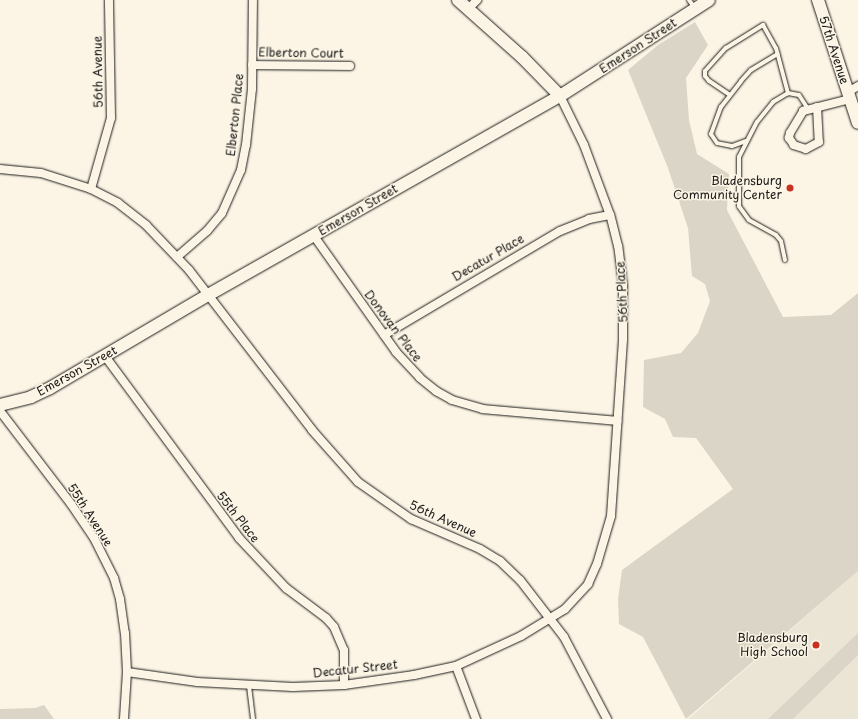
<!DOCTYPE html>
<style>
body{margin:0}
#map{position:relative;width:858px;height:719px;overflow:hidden;background:#fcf5e5;font-family:"Playpen Sans",sans-serif}
div>[style]{position:absolute}
[style*='--x']{left:calc(var(--x)*1px);top:calc(var(--y)*1px);width:calc(var(--w)*1px);rotate:calc(var(--a)*1deg)}
.built>*{inset:0;background:#ebe5d6}
.green>*{inset:0;background:#dbd5c8}
.roads{filter:drop-shadow(0 0 1px #1c1c1c) drop-shadow(0 0 1px #1c1c1c)}
.lane>*{height:4px;margin:-2px;padding:0 2px;transform-origin:2px;border-radius:2px;background:#fcf5e5}
.street>*{height:8px;margin:-4px;padding:0 4px;transform-origin:4px;border-radius:4px;background:#fcf5e5}
.secondary>*{height:12px;margin:-6px;padding:0 6px;transform-origin:6px;border-radius:6px;background:#fcf5e5}
.dots>*{width:11px;height:11px;translate:-50% -50%;box-sizing:border-box;border:2px solid #fcf5e5;border-radius:50%}
span{translate:-50% -50%;white-space:nowrap;text-align:center;line-height:1.15;-webkit-text-stroke:3px #fcf5e5;paint-order:stroke}
.street-label{font-size:12px;color:#1c1c1c}
.poi-label{font-size:12px;color:#1c1c1c}
.right{translate:-100% -50%;text-align:right}
</style>
<div id="map">
<div class="built">
<i style="clip-path:polygon(858px 571px,858px 719px,688px 719px)"></i>
</div>
<div class="green">
<i style="clip-path:polygon(695px 22px,708px 45px,686px 78px,689px 120px,697px 154px,729px 174px,727px 210px,783px 317px,831px 315px,858px 293px,858px 571px,686px 719px,643px 637px,619px 624px,618px 599px,622px 570px,733px 489px,696px 438px,673px 437px,665px 419px,643px 407px,644px 360px,681px 353px,698px 333px,710px 301px,705px 284px,692px 276px,688px 228px,668px 168px,628px 70px,658px 45px)"></i>
<i style="clip-path:polygon(858px 633px,858px 655px,793px 719px,768px 719px)"></i>
<i style="clip-path:polygon(44px 705px,54px 719px,0 719px,0 709px,35px 708px)"></i>
</div>
<div class="roads">
<div class="lane">
<i style="--x:689;--y:0;--w:9;--a:54"></i>
<i style="--x:730;--y:95;--w:25;--a:-146"></i>
<i style="--x:709;--y:81;--w:6;--a:-129"></i>
<i style="--x:705;--y:76;--w:5;--a:-90"></i>
<i style="--x:705;--y:71;--w:31;--a:-48"></i>
<i style="--x:726;--y:48;--w:44;--a:-31.9"></i>
<i style="--x:763;--y:25;--w:26;--a:61"></i>
<i style="--x:776;--y:48;--w:47;--a:75.1"></i>
<i style="--x:746;--y:141;--w:15;--a:160"></i>
<i style="--x:732;--y:146;--w:15;--a:-169"></i>
<i style="--x:717;--y:143;--w:11;--a:-124"></i>
<i style="--x:711;--y:134;--w:29;--a:-70"></i>
<i style="--x:721;--y:107;--w:33;--a:-52"></i>
<i style="--x:741;--y:81;--w:15;--a:-48"></i>
<i style="--x:751;--y:70;--w:31;--a:-31"></i>
<i style="--x:785;--y:260;--w:19;--a:-102"></i>
<i style="--x:781;--y:241;--w:8;--a:-130"></i>
<i style="--x:776;--y:235;--w:31;--a:-151"></i>
<i style="--x:749;--y:220;--w:17;--a:-126"></i>
<i style="--x:739;--y:206;--w:49;--a:-90"></i>
<i style="--x:739;--y:157;--w:39;--a:-63"></i>
<i style="--x:757;--y:122;--w:26;--a:-51"></i>
<i style="--x:773;--y:102;--w:17;--a:-31"></i>
<i style="--x:788;--y:93;--w:11;--a:10"></i>
<i style="--x:799;--y:95;--w:17;--a:57"></i>
<i style="--x:249;--y:686;--w:33;--a:83"></i>
</div>
<div class="street">
<i style="--x:468;--y:9;--w:13;--a:-45"></i>
<i style="--x:252;--y:65;--w:98;--a:0.6"></i>
<i style="--x:848;--y:92;--w:12;--a:-31"></i>
<i style="--x:817;--y:107;--w:35;--a:87"></i>
<i style="--x:819;--y:142;--w:15;--a:152"></i>
<i style="--x:806;--y:149;--w:13;--a:-162"></i>
<i style="--x:794;--y:145;--w:9;--a:-126"></i>
<i style="--x:789;--y:138;--w:5;--a:-79"></i>
<i style="--x:790;--y:133;--w:26;--a:-59"></i>
<i style="--x:803;--y:111;--w:49;--a:-14.3"></i>
<i style="--x:0;--y:169;--w:41;--a:5.6"></i>
<i style="--x:41;--y:173;--w:52;--a:17.7"></i>
<i style="--x:91;--y:189;--w:30;--a:27"></i>
<i style="--x:118;--y:203;--w:36;--a:38"></i>
<i style="--x:146;--y:225;--w:62;--a:46.3"></i>
<i style="--x:189;--y:270;--w:202;--a:52.4"></i>
<i style="--x:312;--y:430;--w:69;--a:48.5"></i>
<i style="--x:358;--y:482;--w:65;--a:34.9"></i>
<i style="--x:411;--y:519;--w:75;--a:23.5"></i>
<i style="--x:480;--y:549;--w:23;--a:31"></i>
<i style="--x:500;--y:561;--w:28;--a:44"></i>
<i style="--x:520;--y:580;--w:72;--a:52.3"></i>
<i style="--x:564;--y:637;--w:93;--a:62.3"></i>
<i style="--x:91;--y:189;--w:74;--a:-74.3"></i>
<i style="--x:111;--y:118;--w:118;--a:-91"></i>
<i style="--x:314;--y:236;--w:142;--a:54.7"></i>
<i style="--x:396;--y:352;--w:35;--a:47"></i>
<i style="--x:420;--y:378;--w:21;--a:39"></i>
<i style="--x:436;--y:391;--w:18;--a:29"></i>
<i style="--x:452;--y:400;--w:32;--a:16"></i>
<i style="--x:483;--y:409;--w:135;--a:5.1"></i>
<i style="--x:177;--y:257;--w:40;--a:-41"></i>
<i style="--x:207;--y:231;--w:23;--a:-50"></i>
<i style="--x:222;--y:213;--w:47;--a:-66.2"></i>
<i style="--x:241;--y:170;--w:25;--a:-79"></i>
<i style="--x:246;--y:145;--w:56;--a:-83.9"></i>
<i style="--x:252;--y:89;--w:89;--a:-89.4"></i>
<i style="--x:384;--y:335;--w:204;--a:-30.6"></i>
<i style="--x:560;--y:231;--w:31;--a:-22"></i>
<i style="--x:589;--y:219;--w:21;--a:-11"></i>
<i style="--x:105;--y:356;--w:226;--a:53.6"></i>
<i style="--x:239;--y:538;--w:69;--a:46.8"></i>
<i style="--x:286;--y:588;--w:50;--a:36.9"></i>
<i style="--x:326;--y:618;--w:12;--a:48"></i>
<i style="--x:334;--y:627;--w:25;--a:67"></i>
<i style="--x:344;--y:650;--w:35;--a:90"></i>
<i style="--x:0;--y:411;--w:117;--a:52.6"></i>
<i style="--x:71;--y:504;--w:41;--a:55.9"></i>
<i style="--x:94;--y:538;--w:45;--a:63.4"></i>
<i style="--x:114;--y:578;--w:22;--a:74"></i>
<i style="--x:120;--y:599;--w:34;--a:82"></i>
<i style="--x:125;--y:633;--w:39;--a:87"></i>
<i style="--x:127;--y:672;--w:47;--a:93.7"></i>
<i style="--x:456;--y:666;--w:57;--a:69.3"></i>
<i style="--x:127;--y:672;--w:71;--a:8.1"></i>
<i style="--x:197;--y:682;--w:96;--a:3"></i>
<i style="--x:293;--y:687;--w:51;--a:-2.2"></i>
<i style="--x:344;--y:685;--w:71;--a:-8.1"></i>
<i style="--x:414;--y:675;--w:43;--a:-12.1"></i>
<i style="--x:456;--y:666;--w:72;--a:-24.8"></i>
<i style="--x:521;--y:636;--w:52;--a:-31.5"></i>
<i style="--x:565;--y:609;--w:34;--a:-47"></i>
<i style="--x:588;--y:584;--w:22;--a:-66"></i>
<i style="--x:597;--y:564;--w:50;--a:-73.7"></i>
<i style="--x:611;--y:516;--w:178;--a:-86.1"></i>
<i style="--x:623;--y:338;--w:53;--a:-90"></i>
<i style="--x:623;--y:285;--w:39;--a:-97"></i>
<i style="--x:618;--y:246;--w:32;--a:-104"></i>
<i style="--x:610;--y:215;--w:75;--a:-110.4"></i>
<i style="--x:584;--y:145;--w:55;--a:-116.1"></i>
</div>
<div class="secondary">
<i style="--x:458;--y:0;--w:86;--a:41.7"></i>
<i style="--x:522;--y:57;--w:54;--a:45.7"></i>
<i style="--x:818;--y:0;--w:129;--a:72"></i>
<i style="--x:0;--y:405;--w:32;--a:-14"></i>
<i style="--x:31;--y:397;--w:21;--a:-25"></i>
<i style="--x:50;--y:388;--w:183;--a:-30.5"></i>
<i style="--x:208;--y:295;--w:404;--a:-29.5"></i>
<i style="--x:560;--y:96;--w:177;--a:-32.8"></i>
</div>
</div>
<div class="dots">
<i style="left:790px;top:188px;background:#c8321e"></i>
<i style="left:816px;top:645px;background:#c8321e"></i>
</div>
<div class="street-label">
<span style="left:638px;top:46px;rotate:-33deg">Emerson Street</span>
<span style="left:834px;top:50px;rotate:72deg">57th Avenue</span>
<span style="left:301px;top:53px;rotate:1deg">Elberton Court</span>
<span style="left:98px;top:72px;rotate:-91deg">56th Avenue</span>
<span style="left:235px;top:115px;rotate:-84deg">Elberton Place</span>
<span style="left:358px;top:210px;rotate:-30deg">Emerson Street</span>
<span style="left:488px;top:258px;rotate:-30deg">Decatur Place</span>
<span style="left:622px;top:292px;rotate:-93deg">56th Place</span>
<span style="left:393px;top:326px;rotate:53deg">Donovan Place</span>
<span style="left:77px;top:371px;rotate:-29deg">Emerson Street</span>
<span style="left:90px;top:515px;rotate:57deg">55th Avenue</span>
<span style="left:238px;top:517px;rotate:52deg">55th Place</span>
<span style="left:443px;top:519px;rotate:24deg">56th Avenue</span>
<span style="left:355px;top:669px;rotate:-6deg">Decatur Street</span>
</div>
<div class="poi-label">
<span class="right" style="left:782px;top:188px">Bladensburg<br>Community Center</span>
<span class="right" style="left:808px;top:645px">Bladensburg<br>High School</span>
</div>
</div>
